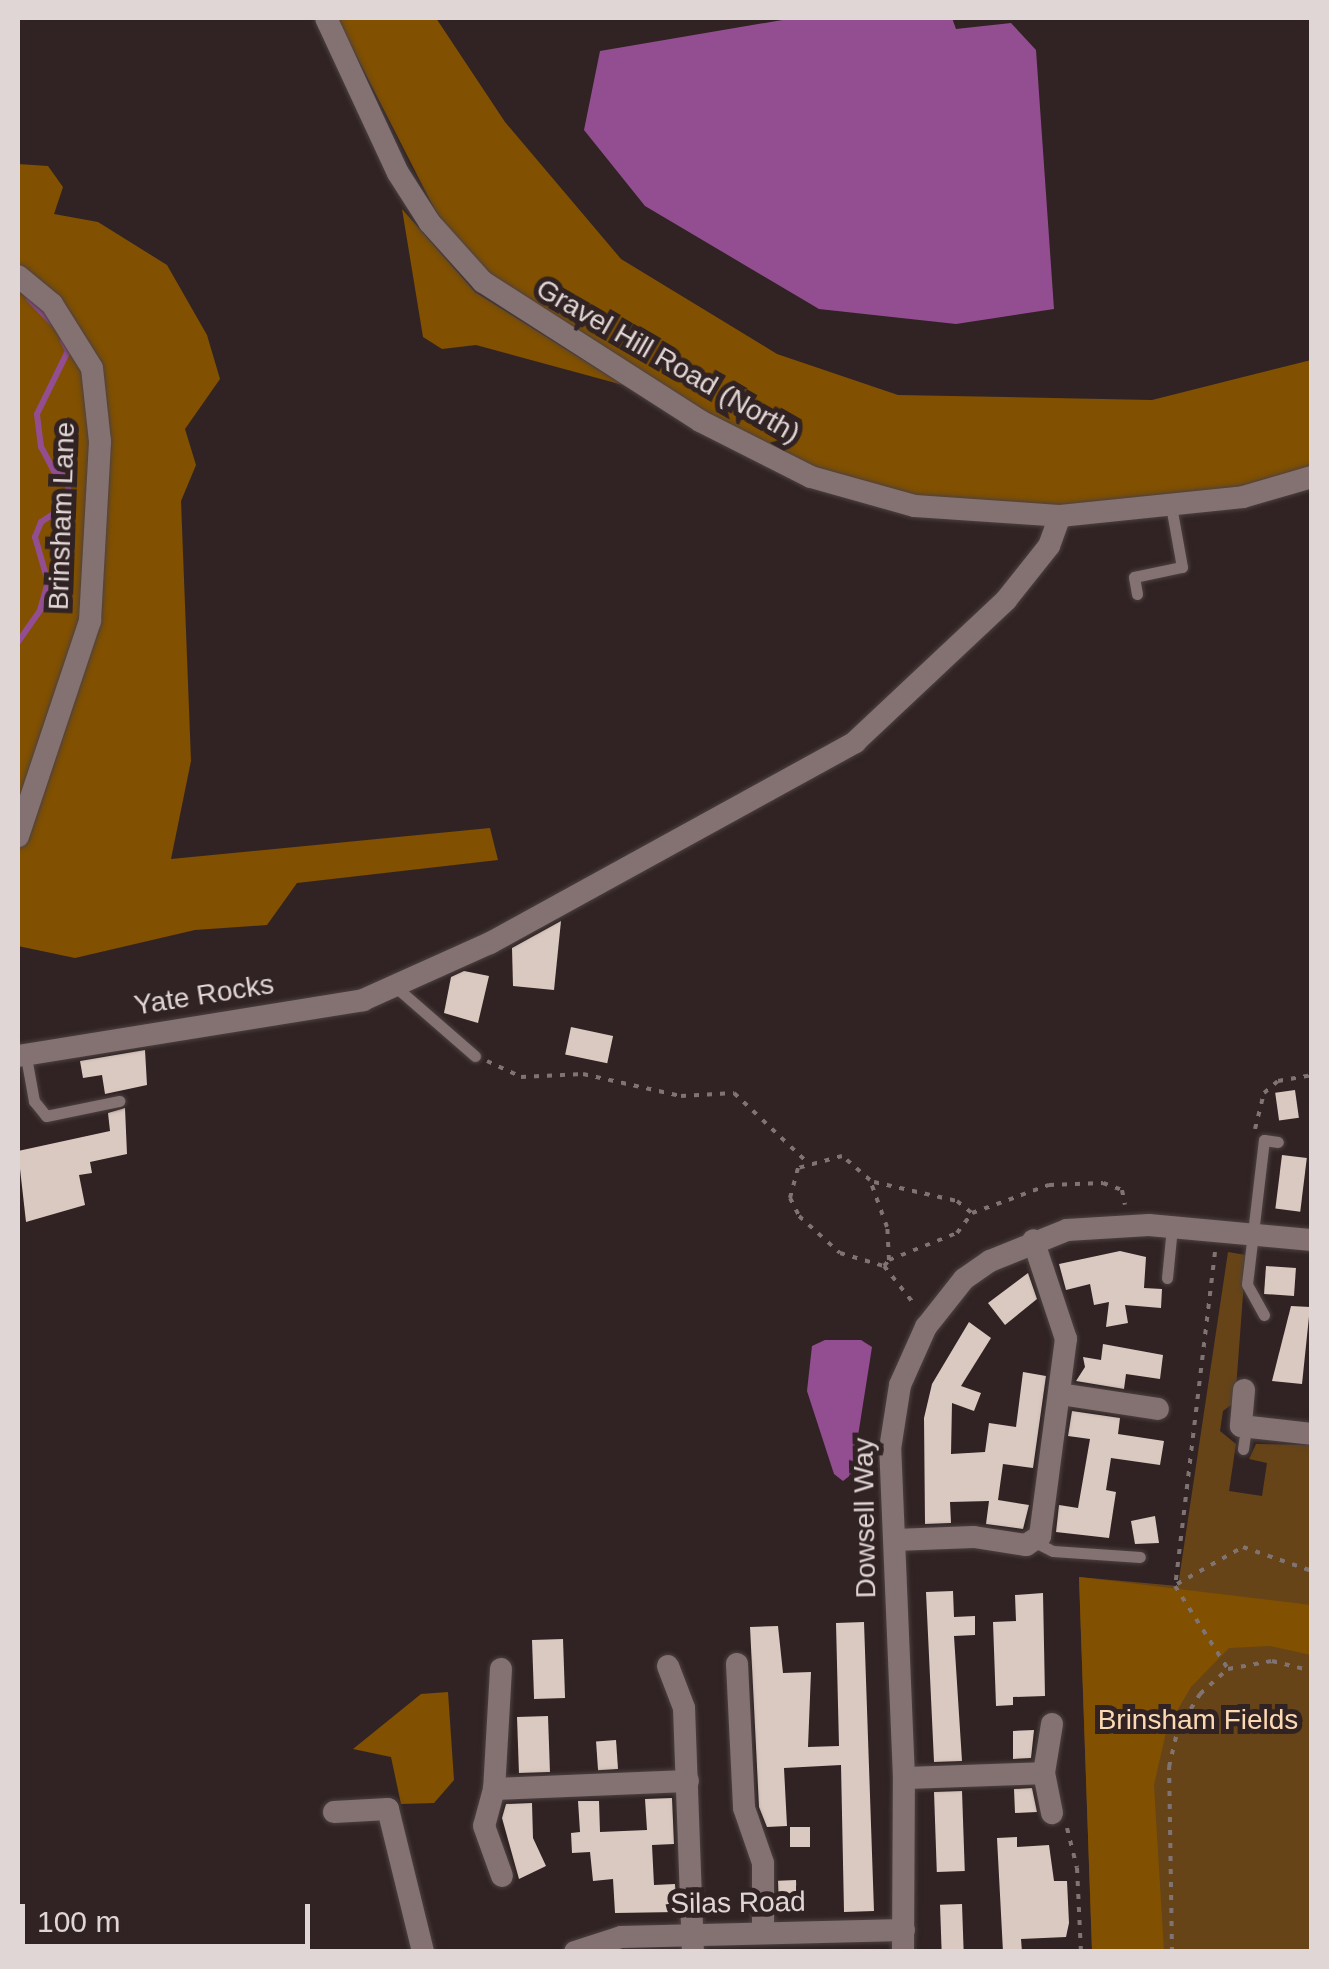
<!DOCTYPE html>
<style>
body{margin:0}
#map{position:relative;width:1329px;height:1969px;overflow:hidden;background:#312323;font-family:Arial,sans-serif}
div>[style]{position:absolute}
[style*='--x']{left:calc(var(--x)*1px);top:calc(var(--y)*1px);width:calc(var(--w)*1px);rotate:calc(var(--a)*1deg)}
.green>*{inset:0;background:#674417}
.forest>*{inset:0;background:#815000}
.water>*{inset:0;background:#934e92}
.stream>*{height:6px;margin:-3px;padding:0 3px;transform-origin:3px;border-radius:3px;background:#934e92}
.building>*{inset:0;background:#dac9c1;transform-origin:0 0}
.path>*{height:4px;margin-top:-2px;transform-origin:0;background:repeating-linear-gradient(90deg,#807473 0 5px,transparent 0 13px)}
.roads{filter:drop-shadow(0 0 2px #4c4140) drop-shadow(0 0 2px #4c4140)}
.service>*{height:11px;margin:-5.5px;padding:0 5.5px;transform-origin:5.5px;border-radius:5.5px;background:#847272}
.minor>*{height:22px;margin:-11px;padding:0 11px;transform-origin:11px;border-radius:11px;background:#847272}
span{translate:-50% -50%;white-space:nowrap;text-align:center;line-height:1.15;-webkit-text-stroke:10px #312323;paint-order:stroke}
.street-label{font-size:28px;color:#e0d6d5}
.park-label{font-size:28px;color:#fcd9b3}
.frame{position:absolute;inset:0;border:20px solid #e0d6d5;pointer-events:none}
.scale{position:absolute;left:20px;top:1904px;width:290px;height:45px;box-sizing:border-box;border:5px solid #e0d6d5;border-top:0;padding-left:12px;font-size:30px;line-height:35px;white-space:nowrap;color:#e0d6d5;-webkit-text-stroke:8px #312323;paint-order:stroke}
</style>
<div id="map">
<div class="green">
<i style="clip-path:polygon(1228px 1252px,1246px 1255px,1235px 1402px,1223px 1411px,1220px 1431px,1236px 1444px,1229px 1491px,1262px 1496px,1267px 1463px,1249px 1459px,1256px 1444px,1311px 1445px,1311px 1951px,1092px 1951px,1079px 1577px,1178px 1586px)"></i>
</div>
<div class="forest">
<i style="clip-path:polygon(337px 18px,436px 18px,505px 122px,621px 259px,777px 354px,898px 395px,1152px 400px,1311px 360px,1311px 469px,1243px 486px,1061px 505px,915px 498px,818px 471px,704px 413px,505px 293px,466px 256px,434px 208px)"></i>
<i style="clip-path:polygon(18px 164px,48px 166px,63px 187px,54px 214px,98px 222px,167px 265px,207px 335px,220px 379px,185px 429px,196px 465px,181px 501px,191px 761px,171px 859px,490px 828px,498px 860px,297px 883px,267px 925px,195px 930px,75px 958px,18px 946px)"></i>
<i style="clip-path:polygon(402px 209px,475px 292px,623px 385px,476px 345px,442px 349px,423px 337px)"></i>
<i style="clip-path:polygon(1079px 1577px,1311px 1605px,1311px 1655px,1270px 1646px,1229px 1648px,1191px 1687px,1167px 1728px,1154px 1785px,1164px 1951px,1092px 1951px)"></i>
<i style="clip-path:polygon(448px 1692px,454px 1780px,434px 1803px,401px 1804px,391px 1757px,353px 1749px,421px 1694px)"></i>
</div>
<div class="water">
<i style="clip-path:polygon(794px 18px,952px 18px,956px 29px,1011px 23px,1036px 50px,1054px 309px,956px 324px,819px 309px,645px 206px,584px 130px,600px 51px)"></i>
<i style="clip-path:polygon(825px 1340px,861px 1340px,872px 1347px,852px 1474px,843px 1481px,834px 1474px,807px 1391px,812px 1346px)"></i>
</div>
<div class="stream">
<i style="--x:29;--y:299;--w:32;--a:46"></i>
<i style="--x:18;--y:642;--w:39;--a:-55"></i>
<i style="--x:40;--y:610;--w:29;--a:-74"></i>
<i style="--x:48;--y:582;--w:47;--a:-106.1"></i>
<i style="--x:35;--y:537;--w:16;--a:-68"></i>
<i style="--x:41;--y:522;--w:35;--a:-33"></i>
<i style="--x:70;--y:503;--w:26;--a:-97"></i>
<i style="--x:67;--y:477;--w:14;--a:-155"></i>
<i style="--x:54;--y:471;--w:27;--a:-118"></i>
<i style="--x:41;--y:447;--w:33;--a:-97"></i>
<i style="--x:37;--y:414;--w:70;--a:-63.8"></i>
<i style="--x:68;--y:351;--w:11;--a:-117"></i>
</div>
<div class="building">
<i style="clip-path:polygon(561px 921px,554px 990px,513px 986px,512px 948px)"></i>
<i style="clip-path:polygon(464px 971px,489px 976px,478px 1023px,444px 1013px,451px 977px)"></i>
<i style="left:571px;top:1027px;width:43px;height:28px;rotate:12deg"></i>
<i style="clip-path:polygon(145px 1050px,147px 1085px,105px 1094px,102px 1075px,83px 1078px,80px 1061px)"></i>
<i style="left:1295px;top:1090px;width:28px;height:20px;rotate:82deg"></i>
<i style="clip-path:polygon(125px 1108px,127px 1154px,90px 1162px,92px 1173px,79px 1175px,85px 1205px,26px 1222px,18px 1151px,110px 1131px,108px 1113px)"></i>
<i style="left:1282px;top:1155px;width:25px;height:54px;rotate:7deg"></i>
<i style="clip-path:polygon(1120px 1251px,1146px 1257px,1144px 1288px,1162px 1289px,1161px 1308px,1125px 1305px,1128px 1323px,1106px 1327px,1109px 1302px,1094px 1305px,1090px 1284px,1066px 1290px,1059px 1264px)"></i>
<i style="left:1266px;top:1266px;width:30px;height:28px;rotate:4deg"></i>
<i style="clip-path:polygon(1028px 1273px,1037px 1299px,1005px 1325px,988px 1303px)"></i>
<i style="clip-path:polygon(1291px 1306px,1310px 1307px,1302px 1384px,1272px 1381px)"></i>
<i style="clip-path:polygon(969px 1322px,991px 1338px,961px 1386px,981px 1393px,974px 1411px,952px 1403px,951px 1454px,985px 1452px,989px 1423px,1016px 1427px,1023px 1372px,1046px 1376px,1033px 1468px,1003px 1464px,998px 1500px,1029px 1505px,1023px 1529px,986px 1524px,989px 1501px,950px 1502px,951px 1523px,925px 1524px,924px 1418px,932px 1384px)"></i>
<i style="clip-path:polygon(1103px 1344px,1163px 1355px,1160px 1379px,1126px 1374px,1124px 1389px,1076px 1381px,1085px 1367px,1083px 1357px,1101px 1360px)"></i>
<i style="clip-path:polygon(1072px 1411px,1120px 1418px,1118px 1434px,1164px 1441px,1160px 1465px,1111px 1458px,1106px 1490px,1116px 1492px,1109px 1538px,1056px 1532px,1059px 1505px,1078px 1508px,1090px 1439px,1068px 1436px)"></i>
<i style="clip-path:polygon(1155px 1516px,1159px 1543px,1135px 1544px,1131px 1521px)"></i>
<i style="clip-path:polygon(953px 1591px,954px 1617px,975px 1616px,975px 1635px,954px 1636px,962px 1761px,934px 1762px,926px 1592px)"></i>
<i style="clip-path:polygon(1043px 1593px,1045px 1696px,1013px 1697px,1013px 1705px,996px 1706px,993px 1622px,1016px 1621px,1015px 1595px)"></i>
<i style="clip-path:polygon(864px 1622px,874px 1911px,844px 1912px,841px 1765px,784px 1768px,787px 1826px,767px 1827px,759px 1807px,750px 1627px,778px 1626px,783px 1673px,811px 1672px,808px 1747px,839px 1746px,836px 1623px)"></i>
<i style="left:563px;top:1639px;width:59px;height:31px;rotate:88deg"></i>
<i style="left:548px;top:1716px;width:56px;height:31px;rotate:88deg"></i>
<i style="clip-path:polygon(1034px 1730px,1031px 1758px,1013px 1759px,1013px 1731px)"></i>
<i style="left:616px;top:1740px;width:29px;height:20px;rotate:86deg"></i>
<i style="clip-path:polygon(1032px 1788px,1037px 1812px,1015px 1813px,1014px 1789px)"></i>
<i style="left:962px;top:1791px;width:80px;height:28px;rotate:88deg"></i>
<i style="clip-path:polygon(672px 1798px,674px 1844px,652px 1845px,654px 1885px,675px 1884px,677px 1912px,615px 1913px,613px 1879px,593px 1881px,590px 1852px,572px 1853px,571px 1833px,580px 1832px,578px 1801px,599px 1801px,600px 1832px,647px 1830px,645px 1799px)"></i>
<i style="clip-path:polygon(532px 1803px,533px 1838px,546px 1866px,519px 1879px,502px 1818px,506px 1804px)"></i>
<i style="left:790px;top:1827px;width:20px;height:20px"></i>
<i style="clip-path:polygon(1017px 1837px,1017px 1847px,1049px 1845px,1054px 1881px,1067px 1881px,1069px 1923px,1066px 1937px,1021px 1939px,1022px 1952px,1003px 1952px,997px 1838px)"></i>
<i style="left:796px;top:1880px;width:31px;height:18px;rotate:88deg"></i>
<i style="left:962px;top:1904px;width:48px;height:22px;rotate:88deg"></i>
</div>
<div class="path">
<i style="--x:487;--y:1061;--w:38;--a:25"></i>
<i style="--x:521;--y:1077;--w:62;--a:-2.8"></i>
<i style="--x:583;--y:1074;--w:100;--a:12.7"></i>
<i style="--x:681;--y:1096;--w:53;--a:-3.2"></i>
<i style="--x:734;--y:1093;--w:102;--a:43.4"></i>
<i style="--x:1255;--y:1129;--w:37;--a:-76"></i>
<i style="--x:1264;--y:1093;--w:18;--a:-41"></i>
<i style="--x:1278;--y:1081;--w:35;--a:-10"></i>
<i style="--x:874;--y:1182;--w:85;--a:12.9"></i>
<i style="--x:957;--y:1201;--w:19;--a:39"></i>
<i style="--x:1215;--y:1252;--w:336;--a:96.8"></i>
<i style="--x:1175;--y:1586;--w:98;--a:57.4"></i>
<i style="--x:889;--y:1260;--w:73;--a:-21.7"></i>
<i style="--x:957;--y:1233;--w:25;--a:-53"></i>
<i style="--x:972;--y:1213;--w:82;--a:-20"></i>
<i style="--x:1049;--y:1185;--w:54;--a:-2.1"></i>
<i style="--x:1103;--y:1183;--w:20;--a:20"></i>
<i style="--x:1122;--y:1190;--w:15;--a:79"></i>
<i style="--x:884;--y:1266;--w:8;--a:-50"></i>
<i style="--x:889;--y:1260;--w:33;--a:-93"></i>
<i style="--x:887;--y:1227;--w:50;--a:-109.9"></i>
<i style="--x:870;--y:1180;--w:37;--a:-139"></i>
<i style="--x:842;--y:1156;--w:46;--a:164.7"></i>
<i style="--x:798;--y:1168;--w:31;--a:105"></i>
<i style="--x:790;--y:1198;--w:20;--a:63"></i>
<i style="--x:799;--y:1216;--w:55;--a:42.1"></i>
<i style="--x:840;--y:1253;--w:46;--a:16.5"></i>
<i style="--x:884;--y:1266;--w:50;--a:51.5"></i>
<i style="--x:1177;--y:1584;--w:76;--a:-29.3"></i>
<i style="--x:1243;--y:1547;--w:73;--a:19.2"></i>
<i style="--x:1067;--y:1828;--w:41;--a:76"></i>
<i style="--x:1077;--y:1868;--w:84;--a:87.3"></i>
<i style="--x:1172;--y:1952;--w:185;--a:-90.9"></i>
<i style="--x:1169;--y:1767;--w:37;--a:-77"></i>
<i style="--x:1177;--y:1731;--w:44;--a:-58.1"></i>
<i style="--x:1200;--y:1694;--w:38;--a:-42"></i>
<i style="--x:1228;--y:1669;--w:45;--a:-10.3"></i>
<i style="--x:1272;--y:1661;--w:41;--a:14"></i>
</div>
<div class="roads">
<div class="service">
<i style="--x:1137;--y:594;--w:17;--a:-100"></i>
<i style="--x:1134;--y:577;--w:49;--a:-11.8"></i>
<i style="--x:1182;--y:567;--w:62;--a:-100.2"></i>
<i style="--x:398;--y:989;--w:102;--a:41"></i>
<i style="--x:26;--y:1057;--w:45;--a:79.7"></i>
<i style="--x:34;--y:1101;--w:19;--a:51"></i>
<i style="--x:46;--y:1116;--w:75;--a:-11.6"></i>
<i style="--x:1167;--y:1278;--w:51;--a:-84.4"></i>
<i style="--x:1264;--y:1315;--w:35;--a:-119"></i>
<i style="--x:1247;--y:1284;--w:145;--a:-83.3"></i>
<i style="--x:1264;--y:1140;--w:14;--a:8"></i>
<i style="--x:1243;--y:1449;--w:22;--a:-82"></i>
<i style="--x:1035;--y:1542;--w:20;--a:27"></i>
<i style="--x:1053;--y:1551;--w:87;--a:3.9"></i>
</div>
<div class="minor">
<i style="--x:326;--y:18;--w:171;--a:65.1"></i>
<i style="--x:398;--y:173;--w:59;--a:57.4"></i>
<i style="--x:430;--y:223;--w:79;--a:48.1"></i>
<i style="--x:483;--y:282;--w:258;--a:32.6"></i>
<i style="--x:700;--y:421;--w:124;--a:26.8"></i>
<i style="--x:811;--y:477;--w:108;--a:15.6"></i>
<i style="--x:915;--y:506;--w:145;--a:3.9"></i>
<i style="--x:1060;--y:516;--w:184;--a:-5.9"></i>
<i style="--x:1243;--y:497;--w:72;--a:-16.2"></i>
<i style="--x:18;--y:276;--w:44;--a:39.5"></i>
<i style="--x:52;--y:304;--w:75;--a:58"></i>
<i style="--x:92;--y:368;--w:74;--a:83.8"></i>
<i style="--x:100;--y:442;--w:179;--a:93.2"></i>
<i style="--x:90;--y:621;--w:227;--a:108.5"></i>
<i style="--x:18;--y:1056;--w:350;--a:-9.2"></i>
<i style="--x:363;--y:1000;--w:139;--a:-24.2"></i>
<i style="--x:490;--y:943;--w:417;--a:-28.8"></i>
<i style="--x:855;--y:742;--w:207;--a:-43.2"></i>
<i style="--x:1006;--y:600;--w:69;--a:-51.5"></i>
<i style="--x:1049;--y:546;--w:32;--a:-70"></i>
<i style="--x:1244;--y:1390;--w:36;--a:95"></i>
<i style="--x:1241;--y:1426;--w:71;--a:6.4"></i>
<i style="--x:1060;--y:1394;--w:99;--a:8.7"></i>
<i style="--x:895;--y:1540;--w:79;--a:-2.2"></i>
<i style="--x:974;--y:1537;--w:53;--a:8.7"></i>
<i style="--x:1026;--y:1545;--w:17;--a:-33"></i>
<i style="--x:1040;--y:1536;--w:199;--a:-82.5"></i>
<i style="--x:1066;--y:1339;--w:104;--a:-108.4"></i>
<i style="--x:737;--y:1664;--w:144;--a:87.2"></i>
<i style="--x:744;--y:1808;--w:58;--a:70.9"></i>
<i style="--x:763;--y:1863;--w:69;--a:90"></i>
<i style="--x:668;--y:1666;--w:45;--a:69.1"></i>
<i style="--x:684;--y:1708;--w:244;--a:87.9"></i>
<i style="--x:501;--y:1669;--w:120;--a:93.3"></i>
<i style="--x:494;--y:1789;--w:38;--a:105"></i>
<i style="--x:484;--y:1826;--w:53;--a:70.2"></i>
<i style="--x:1052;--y:1724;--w:50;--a:99.3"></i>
<i style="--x:1044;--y:1773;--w:41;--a:78.7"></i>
<i style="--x:904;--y:1778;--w:140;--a:-2"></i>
<i style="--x:494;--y:1789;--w:194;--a:-2.4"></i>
<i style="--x:334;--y:1812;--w:54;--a:-3.2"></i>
<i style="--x:388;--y:1809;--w:147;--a:76.2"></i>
<i style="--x:575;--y:1952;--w:48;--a:-18.1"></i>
<i style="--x:621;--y:1937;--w:283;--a:-1.4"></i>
<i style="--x:903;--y:1952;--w:174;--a:-89.7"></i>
<i style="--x:904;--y:1778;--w:329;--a:-92.4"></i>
<i style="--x:890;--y:1449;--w:65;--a:-81.1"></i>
<i style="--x:900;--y:1385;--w:64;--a:-65.9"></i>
<i style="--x:926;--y:1327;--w:61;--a:-51.6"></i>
<i style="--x:964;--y:1279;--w:32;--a:-35"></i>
<i style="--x:990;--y:1261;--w:83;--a:-21.9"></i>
<i style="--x:1067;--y:1230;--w:82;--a:-3.5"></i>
<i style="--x:1149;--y:1225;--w:164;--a:5.3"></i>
</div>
</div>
<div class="street-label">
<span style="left:668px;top:361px;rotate:30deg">Gravel Hill Road (North)</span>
<span style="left:62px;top:516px;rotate:-88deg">Brinsham Lane</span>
<span style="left:204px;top:995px;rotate:-9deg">Yate Rocks</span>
<span style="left:865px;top:1518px;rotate:-91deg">Dowsell Way</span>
<span style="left:738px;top:1903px;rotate:-1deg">Silas Road</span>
</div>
<div class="park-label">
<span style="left:1198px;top:1720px">Brinsham Fields</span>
</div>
<div class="frame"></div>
<div class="scale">100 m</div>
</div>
